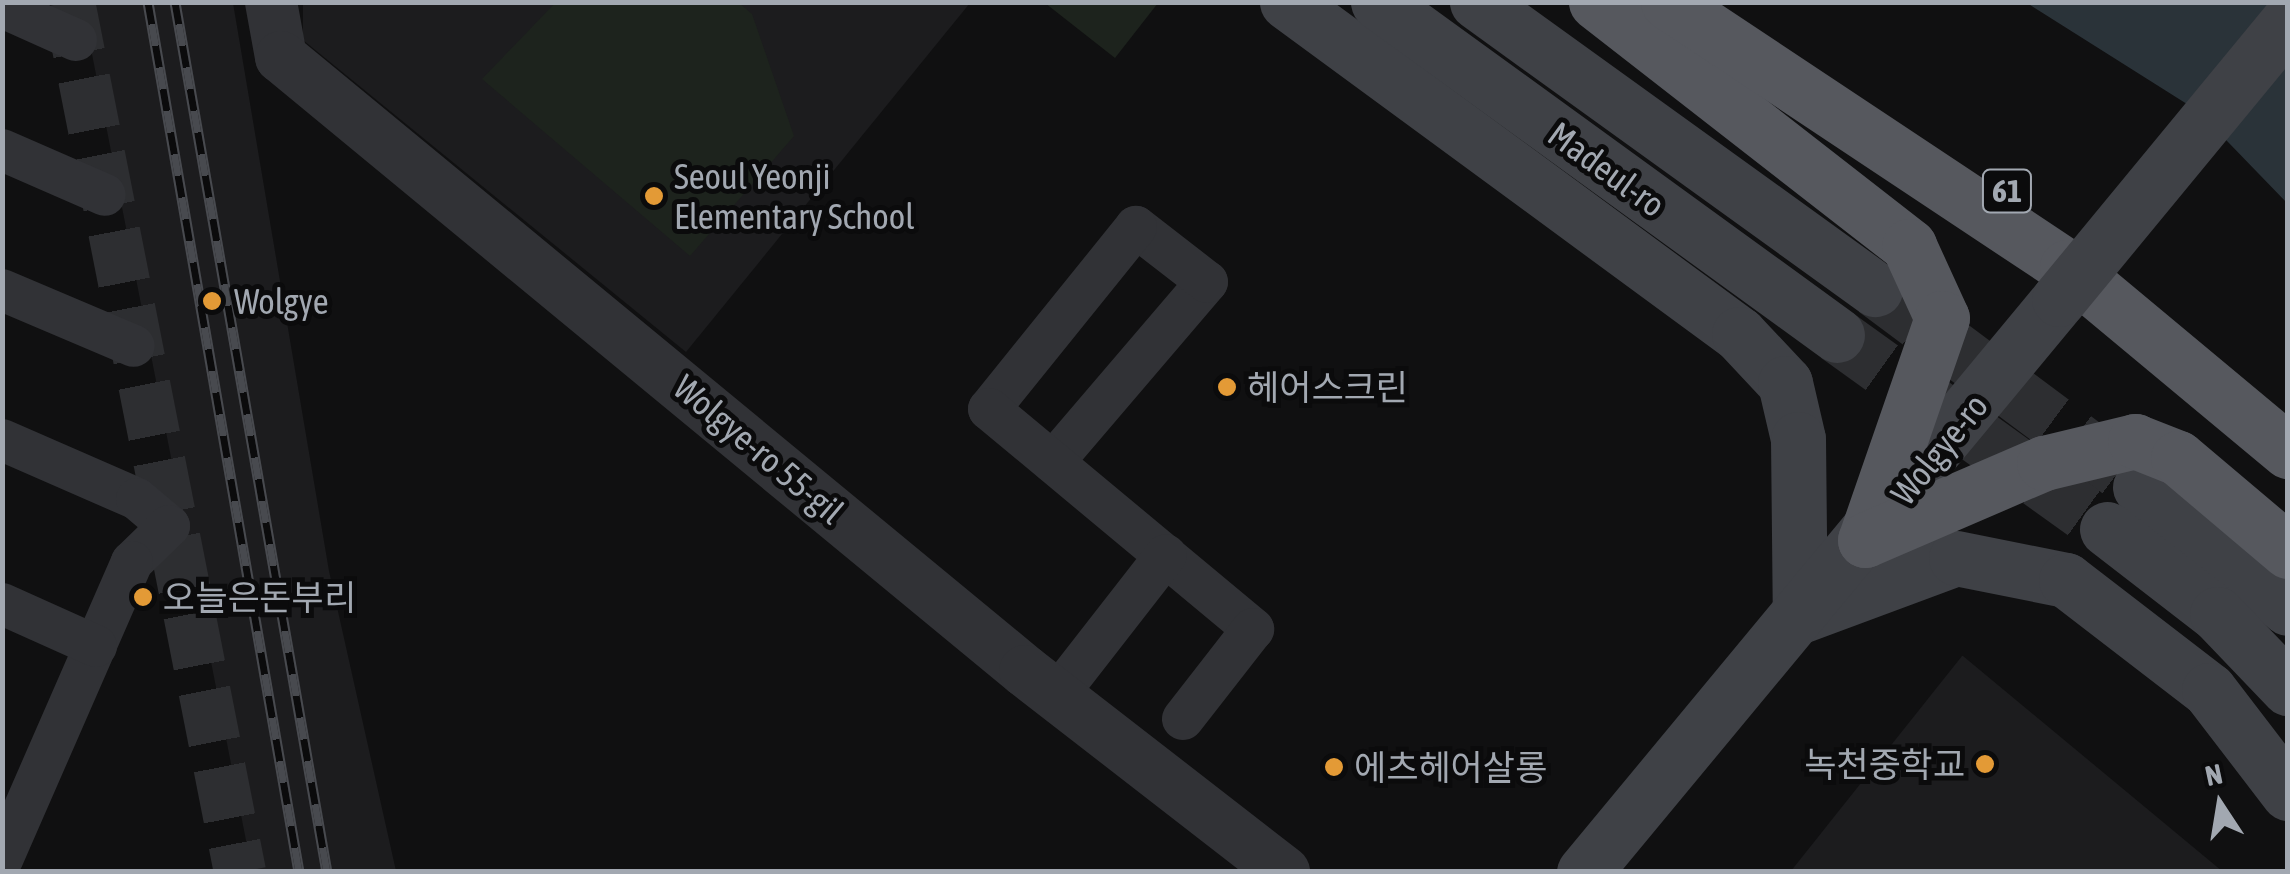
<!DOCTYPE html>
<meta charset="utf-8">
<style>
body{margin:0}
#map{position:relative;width:2290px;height:874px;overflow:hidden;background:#101011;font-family:"Asap Condensed","Noto Sans KR",sans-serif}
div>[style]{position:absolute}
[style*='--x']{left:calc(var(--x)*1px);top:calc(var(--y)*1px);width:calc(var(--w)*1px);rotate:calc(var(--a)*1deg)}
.built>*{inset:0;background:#1c1c1e}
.green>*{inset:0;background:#1d231d}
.water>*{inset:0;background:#2a3339}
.tertiary-tunnel>*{height:52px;margin-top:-26px;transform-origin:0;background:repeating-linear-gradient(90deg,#2d2e31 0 52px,transparent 0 78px)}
.secondary-tunnel>*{height:55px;margin-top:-27.5px;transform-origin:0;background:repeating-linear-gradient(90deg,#2d2e31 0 55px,transparent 0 83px)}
.minor>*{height:42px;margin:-21px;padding:0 21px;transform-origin:21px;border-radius:21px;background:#313236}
.tertiary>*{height:52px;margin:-26px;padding:0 26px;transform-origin:26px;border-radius:26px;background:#313236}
.secondary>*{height:55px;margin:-27.5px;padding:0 27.5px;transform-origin:27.5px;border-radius:27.5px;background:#3f4146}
.trunk>*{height:55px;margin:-27.5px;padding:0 27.5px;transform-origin:27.5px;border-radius:27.5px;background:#56585e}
.rail>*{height:11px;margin-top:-5.5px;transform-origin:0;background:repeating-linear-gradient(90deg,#0b0b0c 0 22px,#484a4f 0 44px);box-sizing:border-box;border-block:2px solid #484a4f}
.secondary-bridge>*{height:55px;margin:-27.5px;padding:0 27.5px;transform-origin:27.5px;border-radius:27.5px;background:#3f4146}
.dots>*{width:28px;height:28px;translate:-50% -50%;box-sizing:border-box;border:5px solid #0b0b0c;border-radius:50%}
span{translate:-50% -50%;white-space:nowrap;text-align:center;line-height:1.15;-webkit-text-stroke:10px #0b0b0c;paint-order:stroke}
.shield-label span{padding:2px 8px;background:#0b0b0c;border:2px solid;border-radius:8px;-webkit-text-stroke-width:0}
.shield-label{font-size:32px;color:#a2a8b1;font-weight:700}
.street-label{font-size:35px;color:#a2a8b1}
.poi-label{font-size:35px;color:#a2a8b1}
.left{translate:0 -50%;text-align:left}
.right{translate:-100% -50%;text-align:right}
.frame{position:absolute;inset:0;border:5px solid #a2a8b1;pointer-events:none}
.north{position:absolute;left:2170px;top:754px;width:100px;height:100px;-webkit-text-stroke:8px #0b0b0c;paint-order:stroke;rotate:348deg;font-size:28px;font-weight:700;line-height:40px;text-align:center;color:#a2a8b1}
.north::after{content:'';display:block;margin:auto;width:35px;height:45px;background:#a2a8b1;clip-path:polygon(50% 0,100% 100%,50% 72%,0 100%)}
</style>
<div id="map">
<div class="built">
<i style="clip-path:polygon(82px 3px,233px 3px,329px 571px,396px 871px,252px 871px)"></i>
<i style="clip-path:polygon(303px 3px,970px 3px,686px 352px,303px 40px)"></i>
<i style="clip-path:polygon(1962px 656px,1963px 656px,2222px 871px,1791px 871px)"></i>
</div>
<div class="green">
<i style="clip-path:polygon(556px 2px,739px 3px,752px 14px,794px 136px,690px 256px,482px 79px)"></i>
<i style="clip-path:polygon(1045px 3px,1158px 3px,1115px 58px)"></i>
</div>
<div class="water">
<i style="clip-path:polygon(2027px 3px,2287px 3px,2287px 203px,2198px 111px)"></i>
</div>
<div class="tertiary-tunnel">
<i style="--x:69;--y:2;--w:887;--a:78.88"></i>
</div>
<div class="secondary-tunnel">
<i style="--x:1875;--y:289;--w:308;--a:36.7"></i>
<i style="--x:1837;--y:335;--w:332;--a:35.7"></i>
</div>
<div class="minor">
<i style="--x:2;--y:7;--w:81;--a:24"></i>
<i style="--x:2;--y:150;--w:112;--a:23.6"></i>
<i style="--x:2;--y:290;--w:143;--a:23"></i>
<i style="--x:2;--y:440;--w:147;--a:23.6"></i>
<i style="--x:137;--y:499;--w:42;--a:40.2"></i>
<i style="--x:169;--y:526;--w:52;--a:135.8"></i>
<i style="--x:132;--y:562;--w:324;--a:113.6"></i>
<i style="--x:1053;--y:462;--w:237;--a:-49.5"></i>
<i style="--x:1207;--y:282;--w:90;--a:-142.2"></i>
<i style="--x:1136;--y:227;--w:234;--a:128.9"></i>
<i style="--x:989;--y:409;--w:344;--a:39.8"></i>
<i style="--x:1253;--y:629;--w:114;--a:127.9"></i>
<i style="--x:2;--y:604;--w:103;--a:24.1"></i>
<i style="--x:1057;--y:695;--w:177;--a:-52.1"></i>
</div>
<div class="tertiary">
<i style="--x:271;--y:2;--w:56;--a:79.7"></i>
<i style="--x:281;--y:57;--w:965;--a:39.53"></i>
<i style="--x:1025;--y:671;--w:328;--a:37.8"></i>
</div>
<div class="secondary">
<i style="--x:1287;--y:2;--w:561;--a:36.3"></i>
<i style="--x:1739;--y:334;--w:67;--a:46.8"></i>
<i style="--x:1785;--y:383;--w:57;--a:76.9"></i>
<i style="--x:1798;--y:439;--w:177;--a:89.4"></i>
<i style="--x:1378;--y:2;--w:567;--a:35.96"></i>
<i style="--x:1477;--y:2;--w:491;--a:35.8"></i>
<i style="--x:2140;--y:487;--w:191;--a:39.3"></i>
<i style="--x:2107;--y:529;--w:139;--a:37.7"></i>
<i style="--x:2217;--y:614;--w:103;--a:46.2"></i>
<i style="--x:1803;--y:615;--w:163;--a:-20.4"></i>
<i style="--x:1956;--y:558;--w:112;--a:11.3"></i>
<i style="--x:2066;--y:580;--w:180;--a:37.6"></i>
<i style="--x:2209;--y:690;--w:130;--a:52.5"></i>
<i style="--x:1584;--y:872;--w:744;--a:-50.34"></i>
</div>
<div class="trunk">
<i style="--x:1596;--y:2;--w:397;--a:37.9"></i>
<i style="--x:1909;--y:246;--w:79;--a:65.4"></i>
<i style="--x:1942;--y:318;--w:235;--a:109.1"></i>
<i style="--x:1668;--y:2;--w:479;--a:33.6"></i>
<i style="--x:2067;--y:267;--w:288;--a:39.8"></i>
<i style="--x:1865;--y:540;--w:195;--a:-23.3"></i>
<i style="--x:2044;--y:463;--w:94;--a:-13.6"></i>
<i style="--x:2135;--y:441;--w:46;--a:21.6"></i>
<i style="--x:2178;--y:458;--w:144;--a:40.2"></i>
</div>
<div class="rail">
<i style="--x:148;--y:2;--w:883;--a:80.15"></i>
<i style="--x:175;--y:2;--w:883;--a:80.09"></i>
</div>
<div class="secondary-bridge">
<i style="--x:2059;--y:299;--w:360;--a:-50.5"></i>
</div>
<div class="dots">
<i style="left:654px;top:196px;background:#e39a36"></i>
<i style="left:212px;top:301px;background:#e39a36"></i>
<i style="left:1227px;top:387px;background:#e39a36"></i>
<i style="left:143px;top:597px;background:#e39a36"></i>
<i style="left:1985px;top:764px;background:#e39a36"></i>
<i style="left:1334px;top:767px;background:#e39a36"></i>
</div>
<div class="shield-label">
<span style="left:2007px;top:191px">61</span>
</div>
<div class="street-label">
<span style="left:1607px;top:169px;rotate:36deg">Madeul-ro</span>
<span style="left:759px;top:449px;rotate:40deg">Wolgye-ro 55-gil</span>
<span style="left:1939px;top:449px;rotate:-51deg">Wolgye-ro</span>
</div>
<div class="poi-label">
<span class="left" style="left:674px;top:196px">Seoul Yeonji<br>Elementary School</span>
<span class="left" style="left:234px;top:301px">Wolgye</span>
<span class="left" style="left:1247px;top:387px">헤어스크린</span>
<span class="left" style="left:163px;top:597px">오늘은돈부리</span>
<span class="right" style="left:1965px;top:764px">녹천중학교</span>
<span class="left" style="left:1354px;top:767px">에츠헤어살롱</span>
</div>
<div class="frame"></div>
<div class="north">N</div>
</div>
